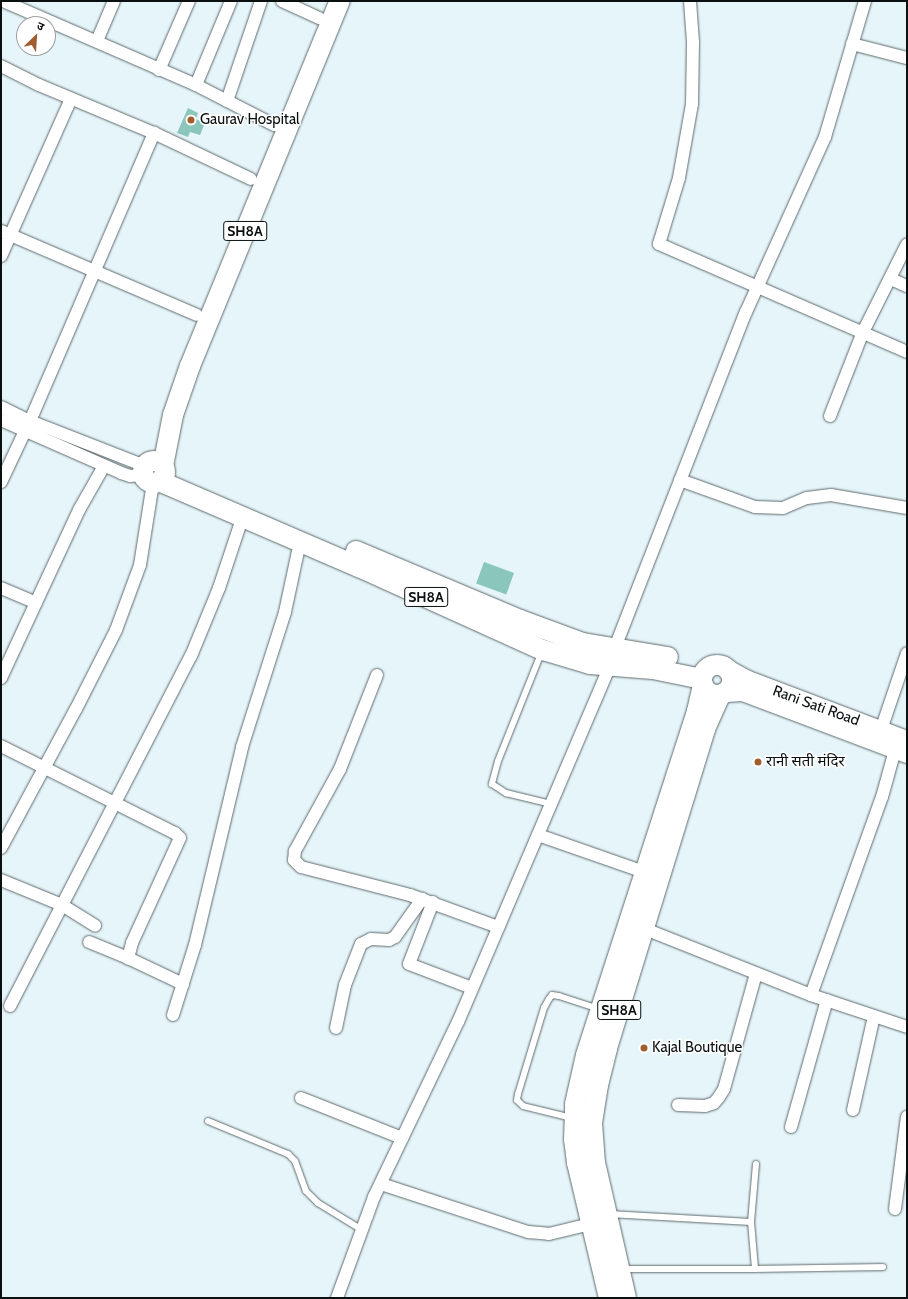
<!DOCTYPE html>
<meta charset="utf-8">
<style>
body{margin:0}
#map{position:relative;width:908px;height:1299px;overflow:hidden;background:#e6f5f9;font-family:Cabin,"Noto Sans Devanagari",sans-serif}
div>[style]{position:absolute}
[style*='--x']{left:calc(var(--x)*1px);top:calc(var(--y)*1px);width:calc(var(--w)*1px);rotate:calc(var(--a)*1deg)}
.building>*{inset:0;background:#8ac7ba;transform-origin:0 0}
.roads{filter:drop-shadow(0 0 1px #5d6a6d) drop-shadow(0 0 1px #5d6a6d)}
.lane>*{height:6px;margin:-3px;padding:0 3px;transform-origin:3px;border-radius:3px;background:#fff}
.street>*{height:12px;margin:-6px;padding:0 6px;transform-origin:6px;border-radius:6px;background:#fff}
.secondary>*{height:18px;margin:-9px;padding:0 9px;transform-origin:9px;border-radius:9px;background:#fff}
.primary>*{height:20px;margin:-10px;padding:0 10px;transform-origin:10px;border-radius:10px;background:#fff}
.primary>.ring{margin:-10px;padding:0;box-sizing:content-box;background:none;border:20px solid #fff;border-radius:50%}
.dots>*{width:11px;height:11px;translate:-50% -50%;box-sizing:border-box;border:2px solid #fff;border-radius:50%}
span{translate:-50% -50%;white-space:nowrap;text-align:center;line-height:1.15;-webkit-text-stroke:3px #fff;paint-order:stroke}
.shield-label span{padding:1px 3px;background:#fff;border:1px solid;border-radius:3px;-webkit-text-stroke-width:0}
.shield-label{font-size:14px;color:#0a0f10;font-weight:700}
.poi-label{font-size:15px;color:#0a0f10}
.left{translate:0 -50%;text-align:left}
.street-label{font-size:15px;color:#0a0f10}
.frame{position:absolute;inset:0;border:2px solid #0a0f10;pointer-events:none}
.north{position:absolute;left:16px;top:16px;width:40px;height:40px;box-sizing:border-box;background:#fff;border:1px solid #9d9f9f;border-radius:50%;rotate:25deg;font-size:11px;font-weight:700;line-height:16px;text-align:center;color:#0a0f10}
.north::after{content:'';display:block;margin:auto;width:14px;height:18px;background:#a15d2e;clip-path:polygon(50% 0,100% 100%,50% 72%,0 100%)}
</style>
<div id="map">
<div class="building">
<i style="clip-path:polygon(188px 108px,198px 113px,196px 119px,205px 123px,200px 135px,190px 132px,188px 137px,177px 133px)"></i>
<i style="left:484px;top:562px;width:32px;height:23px;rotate:20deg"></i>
</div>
<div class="roads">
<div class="lane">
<i style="--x:542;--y:651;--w:118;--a:111.8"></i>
<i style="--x:498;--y:761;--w:24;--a:105"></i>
<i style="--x:492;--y:784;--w:17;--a:33"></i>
<i style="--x:506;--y:793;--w:46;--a:13.7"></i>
<i style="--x:572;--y:1118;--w:50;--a:-166.2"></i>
<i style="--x:523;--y:1106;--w:8;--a:-135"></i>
<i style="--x:517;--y:1100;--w:6;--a:-81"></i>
<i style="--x:518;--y:1094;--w:90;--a:-73.2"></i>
<i style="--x:544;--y:1008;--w:10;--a:-61"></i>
<i style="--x:549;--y:999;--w:5;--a:-53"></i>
<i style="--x:552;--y:995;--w:7;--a:8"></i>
<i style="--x:559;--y:996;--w:42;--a:18"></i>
<i style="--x:208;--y:1121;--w:87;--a:22.4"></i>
<i style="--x:288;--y:1154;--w:10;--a:45"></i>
<i style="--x:295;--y:1161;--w:32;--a:70"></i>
<i style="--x:306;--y:1191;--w:17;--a:45"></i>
<i style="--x:318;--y:1203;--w:52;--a:31.5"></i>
<i style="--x:756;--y:1164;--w:58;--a:94.9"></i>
<i style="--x:751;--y:1222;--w:47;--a:85.1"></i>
<i style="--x:755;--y:1269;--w:128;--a:-0.9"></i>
<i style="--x:609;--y:1214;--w:142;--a:3.2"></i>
<i style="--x:621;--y:1269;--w:134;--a:0"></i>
</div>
<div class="street">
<i style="--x:3;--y:1;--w:210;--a:23.5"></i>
<i style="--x:196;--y:85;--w:88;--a:27.1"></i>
<i style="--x:282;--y:1;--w:41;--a:24.7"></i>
<i style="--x:690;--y:1;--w:41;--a:85.8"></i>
<i style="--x:693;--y:42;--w:62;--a:90.9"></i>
<i style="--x:692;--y:104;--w:75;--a:100"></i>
<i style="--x:679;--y:178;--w:69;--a:106.9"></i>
<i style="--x:659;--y:244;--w:270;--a:23.5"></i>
<i style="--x:97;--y:41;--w:43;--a:-67"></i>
<i style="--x:852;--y:44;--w:57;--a:14.3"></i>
<i style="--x:1;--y:66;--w:42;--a:26.6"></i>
<i style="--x:39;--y:85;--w:125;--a:22.7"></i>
<i style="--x:154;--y:133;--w:107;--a:25.4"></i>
<i style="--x:159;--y:70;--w:75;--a:-66.5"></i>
<i style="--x:196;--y:85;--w:91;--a:-67.4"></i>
<i style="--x:227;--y:101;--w:106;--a:-71.2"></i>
<i style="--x:1;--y:231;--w:213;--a:23.2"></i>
<i style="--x:1;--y:256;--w:172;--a:-66"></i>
<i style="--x:891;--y:279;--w:17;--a:24"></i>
<i style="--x:1;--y:407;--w:32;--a:26"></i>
<i style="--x:30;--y:421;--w:123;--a:21.4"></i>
<i style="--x:830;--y:416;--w:90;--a:-68.6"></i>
<i style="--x:863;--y:332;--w:98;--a:-63.4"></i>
<i style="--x:1;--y:420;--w:131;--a:23.8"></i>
<i style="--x:121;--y:473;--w:9;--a:18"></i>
<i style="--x:130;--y:476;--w:14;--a:-4"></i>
<i style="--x:30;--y:421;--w:314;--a:-66.7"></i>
<i style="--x:680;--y:480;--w:80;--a:19.8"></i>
<i style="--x:755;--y:507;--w:28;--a:2"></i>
<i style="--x:783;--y:508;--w:26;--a:-23"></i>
<i style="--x:807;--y:498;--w:24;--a:-7"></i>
<i style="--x:831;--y:495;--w:77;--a:9.7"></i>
<i style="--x:1;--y:482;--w:56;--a:-64.8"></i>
<i style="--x:1;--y:588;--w:38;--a:23"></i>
<i style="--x:377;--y:675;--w:101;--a:111.5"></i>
<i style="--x:340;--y:769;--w:94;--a:118.8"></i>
<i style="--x:295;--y:851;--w:9;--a:96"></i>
<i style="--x:294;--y:860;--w:10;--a:45"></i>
<i style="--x:301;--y:867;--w:113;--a:14.4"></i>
<i style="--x:410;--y:895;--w:94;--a:20"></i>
<i style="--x:1;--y:678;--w:185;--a:-65.1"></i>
<i style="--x:79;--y:510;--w:51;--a:-60.4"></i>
<i style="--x:881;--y:730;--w:81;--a:-71.3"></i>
<i style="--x:1;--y:746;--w:195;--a:26.6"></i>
<i style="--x:175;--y:833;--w:7;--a:45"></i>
<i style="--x:180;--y:838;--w:115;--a:114.6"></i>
<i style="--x:132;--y:943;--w:16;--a:105"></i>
<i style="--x:128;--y:958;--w:42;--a:-157.7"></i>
<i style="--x:538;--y:835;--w:112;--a:19.2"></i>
<i style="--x:1;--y:848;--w:158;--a:-61.7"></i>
<i style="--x:76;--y:709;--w:89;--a:-63.1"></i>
<i style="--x:116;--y:630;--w:69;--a:-69.7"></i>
<i style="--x:140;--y:565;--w:83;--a:-81"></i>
<i style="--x:1;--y:880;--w:66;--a:22.3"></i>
<i style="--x:62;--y:905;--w:39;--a:32"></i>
<i style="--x:433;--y:902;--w:66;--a:111.2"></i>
<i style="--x:409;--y:964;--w:67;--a:20.9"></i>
<i style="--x:645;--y:929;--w:179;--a:21.7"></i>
<i style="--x:811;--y:995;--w:101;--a:18.4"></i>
<i style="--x:128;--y:958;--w:61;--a:25.3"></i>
<i style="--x:811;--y:995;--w:210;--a:-70.3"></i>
<i style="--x:882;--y:797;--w:49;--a:-74.5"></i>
<i style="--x:10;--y:1006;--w:394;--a:-62.7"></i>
<i style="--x:191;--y:656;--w:74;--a:-67.6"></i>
<i style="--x:219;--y:588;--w:76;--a:-71.6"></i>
<i style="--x:173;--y:1015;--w:73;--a:-72.6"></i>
<i style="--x:195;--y:945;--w:204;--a:-76.6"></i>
<i style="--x:242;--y:747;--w:142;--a:-72.3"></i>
<i style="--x:285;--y:612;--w:72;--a:-77.9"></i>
<i style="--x:336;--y:1028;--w:44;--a:-78.2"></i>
<i style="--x:345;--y:985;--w:44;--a:-68.7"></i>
<i style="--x:361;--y:944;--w:11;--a:-27"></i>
<i style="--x:371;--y:939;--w:18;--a:3"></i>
<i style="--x:389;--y:940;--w:7;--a:-27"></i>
<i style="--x:395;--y:937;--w:47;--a:-54.6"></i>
<i style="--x:301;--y:1098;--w:109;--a:21.6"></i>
<i style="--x:678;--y:1105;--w:27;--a:2"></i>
<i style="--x:705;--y:1106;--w:9;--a:-18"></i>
<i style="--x:714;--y:1103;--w:8;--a:-50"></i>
<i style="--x:719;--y:1097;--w:9;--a:-58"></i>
<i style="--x:724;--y:1089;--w:119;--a:-74.5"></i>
<i style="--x:853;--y:1110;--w:96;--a:-77.4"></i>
<i style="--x:791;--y:1127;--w:132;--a:-74.2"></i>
<i style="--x:381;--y:1184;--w:155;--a:18.1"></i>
<i style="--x:528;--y:1232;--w:21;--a:5"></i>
<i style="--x:549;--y:1234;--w:42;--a:-13.7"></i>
<i style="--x:895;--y:1209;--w:93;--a:-82.6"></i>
<i style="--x:337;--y:1298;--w:108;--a:-69.9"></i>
<i style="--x:374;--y:1197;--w:194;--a:-64.4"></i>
<i style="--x:458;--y:1022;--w:387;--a:-66.9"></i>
<i style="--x:610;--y:666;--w:16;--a:-76"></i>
<i style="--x:614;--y:650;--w:363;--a:-68.7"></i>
<i style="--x:746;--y:312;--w:192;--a:-65.7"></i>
<i style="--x:825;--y:137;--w:142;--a:-73.6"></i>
</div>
<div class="secondary">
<i style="--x:728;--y:669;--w:23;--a:29"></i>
<i style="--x:748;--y:680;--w:170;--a:20.7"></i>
<i style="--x:726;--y:693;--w:17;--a:-3"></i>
<i style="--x:743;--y:692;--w:175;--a:20.7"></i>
</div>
<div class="primary">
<i class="ring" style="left:143px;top:461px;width:2px;height:2px"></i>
<i style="--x:163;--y:466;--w:52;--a:-78.9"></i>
<i style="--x:173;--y:415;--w:52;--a:-70.9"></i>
<i style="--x:190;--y:366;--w:395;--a:-67.7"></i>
<i style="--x:159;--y:481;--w:220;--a:23.3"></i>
<i style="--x:361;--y:568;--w:200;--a:24.3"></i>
<i style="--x:543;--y:650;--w:49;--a:16.6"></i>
<i style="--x:590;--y:664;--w:63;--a:4.5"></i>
<i style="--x:653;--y:669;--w:50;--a:11.5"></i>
<i style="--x:356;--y:551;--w:178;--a:22.8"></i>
<i style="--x:520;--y:620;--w:67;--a:20.1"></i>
<i style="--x:583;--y:643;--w:86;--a:9.4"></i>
<i class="ring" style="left:702px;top:665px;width:10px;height:10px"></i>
<i style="--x:609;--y:1298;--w:139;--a:-103.3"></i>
<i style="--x:577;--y:1163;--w:23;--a:-97"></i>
<i style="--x:574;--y:1140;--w:36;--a:-88"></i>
<i style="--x:575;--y:1104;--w:50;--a:-77.3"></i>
<i style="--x:586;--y:1055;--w:361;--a:-72.1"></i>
<i style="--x:697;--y:711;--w:27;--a:-77"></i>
<i style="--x:626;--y:1298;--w:139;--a:-102.9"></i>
<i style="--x:595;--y:1163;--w:40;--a:-94.3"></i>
<i style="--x:592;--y:1123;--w:38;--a:-81"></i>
<i style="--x:598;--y:1085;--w:38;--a:-76"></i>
<i style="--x:607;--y:1048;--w:334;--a:-72.9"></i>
<i style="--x:705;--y:729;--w:37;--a:-66"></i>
</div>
</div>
<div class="dots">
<i style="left:191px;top:120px;background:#a15d2e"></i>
<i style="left:758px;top:762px;background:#a15d2e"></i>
<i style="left:644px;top:1048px;background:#a15d2e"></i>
</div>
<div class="shield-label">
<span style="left:245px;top:231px">SH8A</span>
<span style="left:426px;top:597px">SH8A</span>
<span style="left:619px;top:1010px">SH8A</span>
</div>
<div class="poi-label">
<span class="left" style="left:200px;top:120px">Gaurav Hospital</span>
<span class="left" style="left:766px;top:762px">रानी सती मंदिर</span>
<span class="left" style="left:652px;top:1048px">Kajal Boutique</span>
</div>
<div class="street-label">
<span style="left:816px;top:706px;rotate:20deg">Rani Sati Road</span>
</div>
<div class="frame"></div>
<div class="north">उ</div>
</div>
